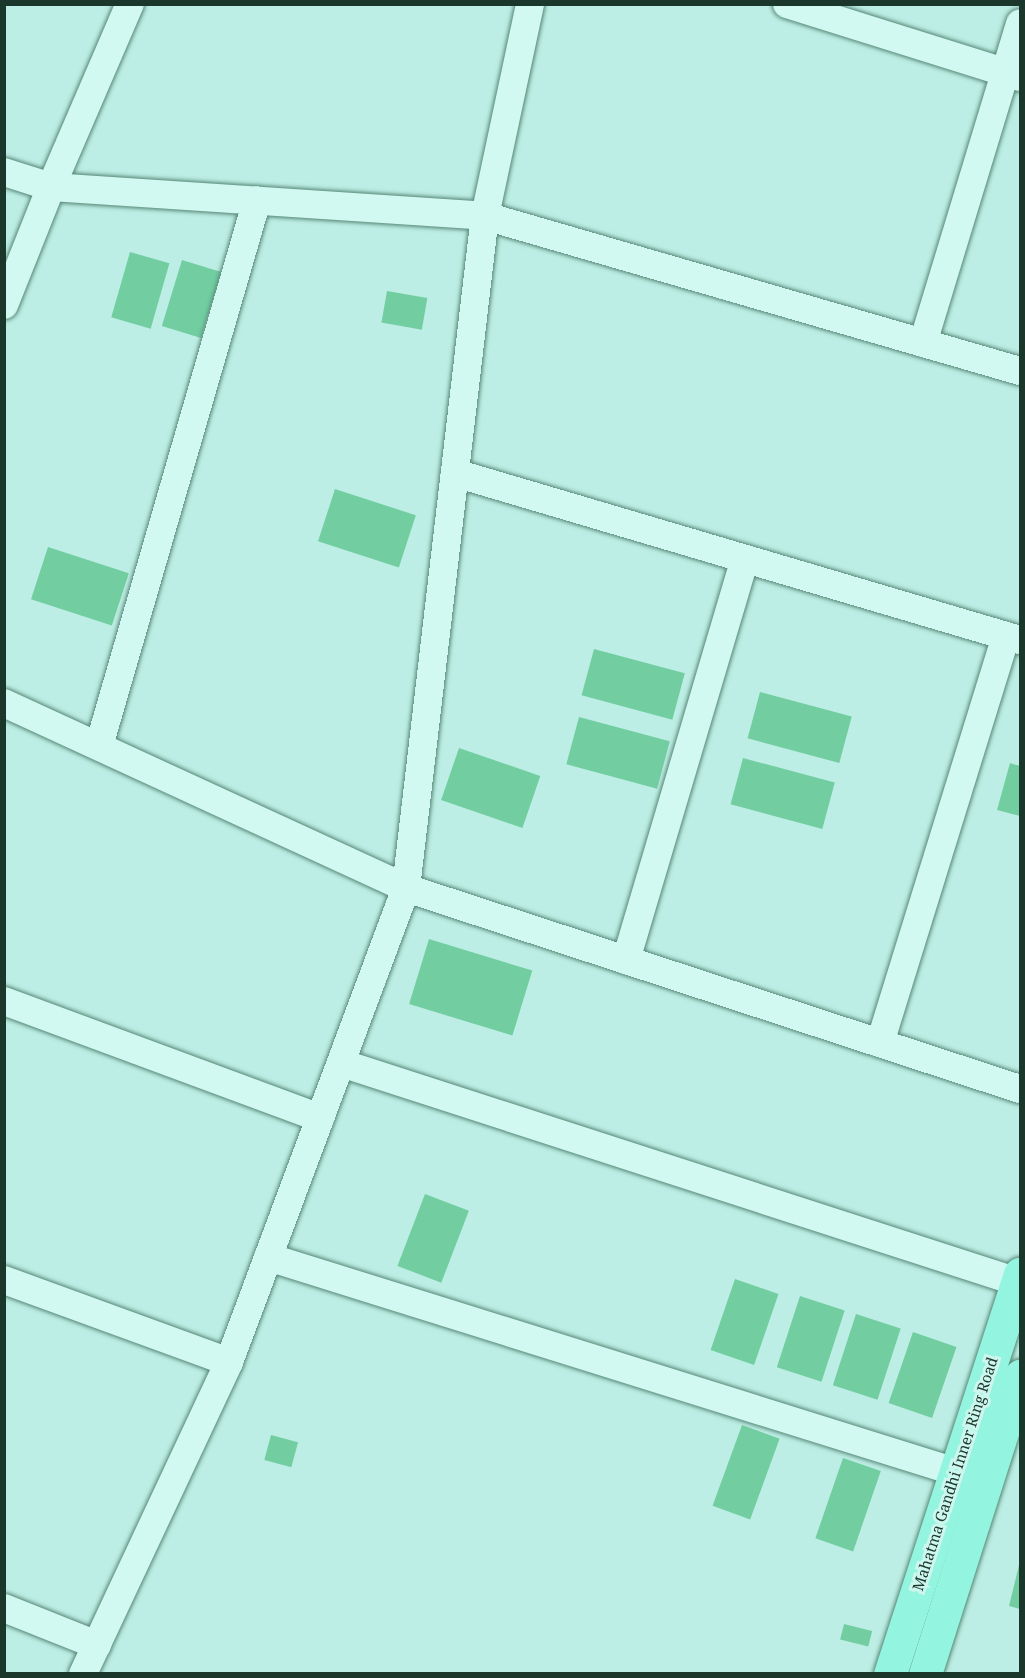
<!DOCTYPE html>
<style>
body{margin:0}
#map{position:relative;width:1025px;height:1678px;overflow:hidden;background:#bdeee5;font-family:"Noto Serif",serif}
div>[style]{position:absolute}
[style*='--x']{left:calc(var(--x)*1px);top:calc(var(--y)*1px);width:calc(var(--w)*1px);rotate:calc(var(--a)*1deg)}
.building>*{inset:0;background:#72cea1;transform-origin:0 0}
.roads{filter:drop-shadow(0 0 2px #568775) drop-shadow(0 0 2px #568775)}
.minor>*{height:28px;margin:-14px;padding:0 14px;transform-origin:14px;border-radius:14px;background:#d1f9f1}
.primary>*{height:33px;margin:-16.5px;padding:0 16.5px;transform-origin:16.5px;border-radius:16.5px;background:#93f4df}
span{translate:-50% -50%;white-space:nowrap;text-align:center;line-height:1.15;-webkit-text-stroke:6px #cdf6ee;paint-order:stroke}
.street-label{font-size:15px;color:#1b362b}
.frame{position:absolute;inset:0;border:6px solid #1b362b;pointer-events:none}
</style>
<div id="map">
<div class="building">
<i style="left:130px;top:252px;width:41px;height:68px;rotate:16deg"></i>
<i style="left:182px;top:260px;width:41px;height:69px;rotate:17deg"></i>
<i style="left:387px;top:291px;width:41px;height:32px;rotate:10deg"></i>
<i style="left:335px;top:489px;width:85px;height:55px;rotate:18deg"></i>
<i style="left:48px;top:547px;width:85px;height:55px;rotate:18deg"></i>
<i style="left:594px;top:649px;width:94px;height:48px;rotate:15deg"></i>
<i style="left:760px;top:692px;width:95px;height:48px;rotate:15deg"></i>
<i style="left:579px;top:717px;width:94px;height:49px;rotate:15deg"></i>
<i style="left:459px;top:748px;width:86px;height:55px;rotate:19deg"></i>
<i style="left:743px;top:758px;width:95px;height:48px;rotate:15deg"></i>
<i style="clip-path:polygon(1010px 763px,1020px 766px,1020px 816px,997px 810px)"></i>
<i style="left:429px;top:939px;width:108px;height:68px;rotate:17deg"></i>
<i style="left:425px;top:1194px;width:47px;height:77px;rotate:21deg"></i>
<i style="left:735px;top:1279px;width:46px;height:75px;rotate:19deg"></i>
<i style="left:800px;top:1296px;width:47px;height:75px;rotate:18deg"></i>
<i style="left:856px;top:1314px;width:47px;height:75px;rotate:18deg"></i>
<i style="left:913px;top:1332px;width:46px;height:75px;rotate:19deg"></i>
<i style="left:742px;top:1425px;width:40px;height:86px;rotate:20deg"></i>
<i style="left:271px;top:1435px;width:28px;height:26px;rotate:15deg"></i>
<i style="left:843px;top:1458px;width:40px;height:85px;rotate:19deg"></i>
<i style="clip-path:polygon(1020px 1561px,1020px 1609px,1009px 1606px)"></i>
<i style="left:844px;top:1624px;width:29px;height:16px;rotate:14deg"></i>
</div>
<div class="roads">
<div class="minor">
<i style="--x:787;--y:4;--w:244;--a:17.4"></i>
<i style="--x:4;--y:172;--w:49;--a:17.7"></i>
<i style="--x:51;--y:187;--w:435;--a:3.8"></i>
<i style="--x:485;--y:216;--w:557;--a:16.16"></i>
<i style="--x:4;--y:305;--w:127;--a:-68.3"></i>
<i style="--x:51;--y:187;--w:199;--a:-66.7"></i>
<i style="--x:923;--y:343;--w:334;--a:-73.1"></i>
<i style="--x:455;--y:473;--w:589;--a:16.47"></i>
<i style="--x:4;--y:703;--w:443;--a:24.7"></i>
<i style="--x:406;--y:888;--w:646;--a:18.13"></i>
<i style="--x:99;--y:746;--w:568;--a:-73.86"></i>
<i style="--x:626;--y:960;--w:418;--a:-73.5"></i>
<i style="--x:4;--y:1001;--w:337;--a:20.3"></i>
<i style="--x:880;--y:1043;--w:426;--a:-72.8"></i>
<i style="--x:341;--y:1063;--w:712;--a:17.93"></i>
<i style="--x:268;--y:1257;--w:721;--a:17.35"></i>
<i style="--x:4;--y:1280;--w:239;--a:20"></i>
<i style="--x:4;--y:1608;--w:100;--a:21.7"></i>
<i style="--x:83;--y:1674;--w:344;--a:-64.9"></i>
<i style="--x:229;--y:1362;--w:506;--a:-69.52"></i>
<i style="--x:406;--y:888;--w:677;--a:-83.3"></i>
<i style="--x:485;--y:216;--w:217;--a:-78"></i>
</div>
<div class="primary">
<i style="--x:890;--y:1674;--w:421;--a:-72"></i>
<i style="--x:925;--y:1674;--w:313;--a:-72.3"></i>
</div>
</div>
<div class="street-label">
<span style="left:955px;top:1474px;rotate:-72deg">Mahatma Gandhi Inner Ring Road</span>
</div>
<div class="frame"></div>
</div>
